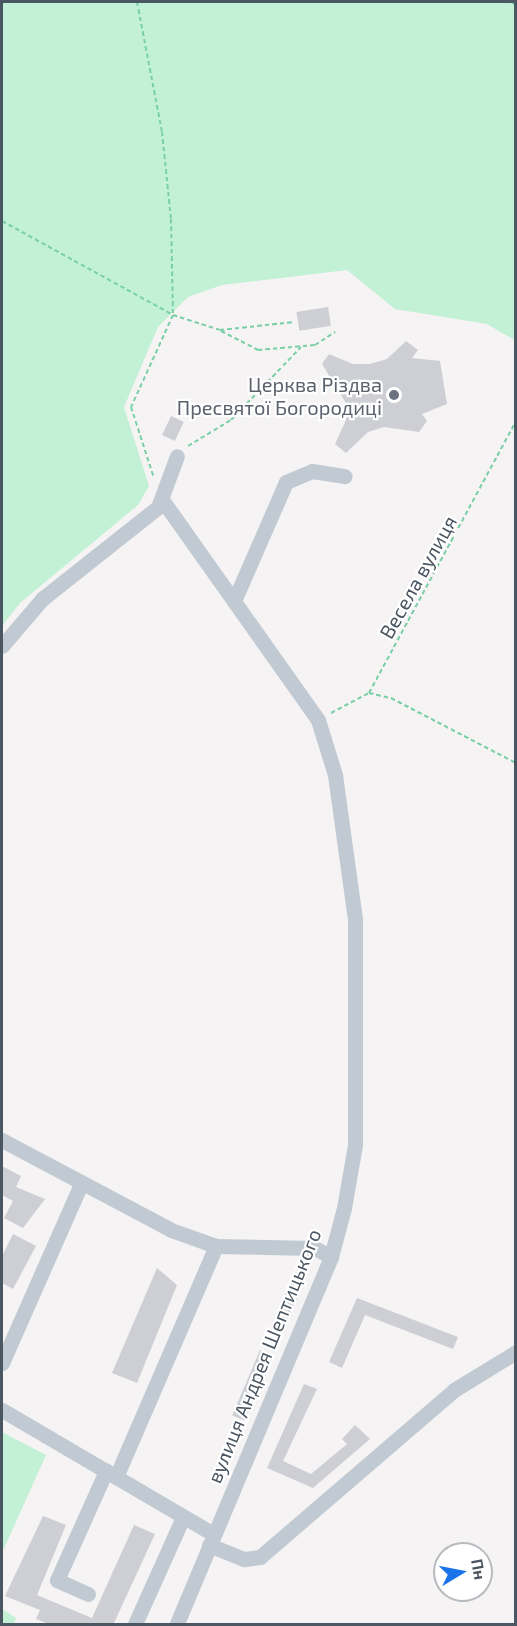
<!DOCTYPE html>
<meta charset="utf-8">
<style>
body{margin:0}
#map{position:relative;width:517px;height:1626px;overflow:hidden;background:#f5f3f3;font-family:"Exo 2",sans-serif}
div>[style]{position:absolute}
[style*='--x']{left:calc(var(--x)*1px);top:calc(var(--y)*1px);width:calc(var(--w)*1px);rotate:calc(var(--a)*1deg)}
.green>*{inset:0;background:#c3f1d5}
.building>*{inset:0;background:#cdcfd5;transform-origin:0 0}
.path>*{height:2px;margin-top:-1px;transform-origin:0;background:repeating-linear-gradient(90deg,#7ad0a6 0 4.5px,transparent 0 7.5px)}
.minor>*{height:15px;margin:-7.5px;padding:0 7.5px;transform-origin:7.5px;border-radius:7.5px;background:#c1cad2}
.dots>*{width:16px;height:16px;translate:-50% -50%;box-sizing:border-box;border:3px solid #fff;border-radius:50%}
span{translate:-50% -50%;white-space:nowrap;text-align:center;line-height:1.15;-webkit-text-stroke:4.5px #fff;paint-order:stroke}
.worship-label{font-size:20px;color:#5b616d}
.right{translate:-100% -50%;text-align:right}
.street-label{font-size:20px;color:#4a5661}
.frame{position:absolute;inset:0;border:3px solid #4a5661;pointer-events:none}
.north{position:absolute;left:433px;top:1542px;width:60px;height:60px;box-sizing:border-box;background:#fff;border:2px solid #b7bbc0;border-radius:50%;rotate:80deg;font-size:16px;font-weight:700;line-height:24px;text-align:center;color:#4a5661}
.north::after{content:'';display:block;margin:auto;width:21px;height:27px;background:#1a73e8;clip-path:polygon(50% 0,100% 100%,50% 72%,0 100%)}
</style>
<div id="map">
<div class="green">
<i style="clip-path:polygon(2px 2px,515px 2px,516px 341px,487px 324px,395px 309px,347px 270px,222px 285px,188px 297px,158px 327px,124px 407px,149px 486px,138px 505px,20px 603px,2px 626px)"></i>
<i style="clip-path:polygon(2px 1432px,46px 1455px,2px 1553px)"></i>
<i style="clip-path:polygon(2px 1609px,16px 1618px,14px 1624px,2px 1624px)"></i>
</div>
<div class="building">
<i style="left:328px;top:307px;width:19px;height:32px;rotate:81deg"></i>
<i style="clip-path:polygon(406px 341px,418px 350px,412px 358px,440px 361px,447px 404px,422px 414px,427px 421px,419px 432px,384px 427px,368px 432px,346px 453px,335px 444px,346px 420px,346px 403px,322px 364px,329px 354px,353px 364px,370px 364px,387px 359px)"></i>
<i style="left:171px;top:416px;width:14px;height:21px;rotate:25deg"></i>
<i style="clip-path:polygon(2px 1166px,21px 1176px,16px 1187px,45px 1199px,23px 1228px,4px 1218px,13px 1201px,2px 1195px)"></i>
<i style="clip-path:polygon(13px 1234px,36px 1246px,13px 1289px,2px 1283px,2px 1256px)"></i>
<i style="clip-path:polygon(157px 1268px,177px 1285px,137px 1383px,112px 1373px)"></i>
<i style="left:291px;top:1280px;width:13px;height:47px;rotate:23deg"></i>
<i style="clip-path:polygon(357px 1298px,458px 1337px,453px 1349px,365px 1315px,342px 1368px,329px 1362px)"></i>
<i style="left:260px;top:1350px;width:13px;height:71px;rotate:23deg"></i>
<i style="clip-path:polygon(304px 1384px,317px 1389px,283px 1461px,311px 1474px,347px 1444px,342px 1439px,355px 1425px,370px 1439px,313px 1488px,267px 1468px)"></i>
<i style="clip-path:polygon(43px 1516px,66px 1525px,37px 1595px,92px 1618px,134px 1525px,155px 1534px,114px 1623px,49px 1624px,36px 1619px,40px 1610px,5px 1596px)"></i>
</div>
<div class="path">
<i style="--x:137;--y:2;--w:132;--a:79.1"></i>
<i style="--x:162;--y:132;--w:87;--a:84.1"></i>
<i style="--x:171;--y:219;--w:96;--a:88.8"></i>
<i style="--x:173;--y:315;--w:101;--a:114.5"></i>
<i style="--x:131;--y:407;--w:75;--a:72.1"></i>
<i style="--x:511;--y:2;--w:6;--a:31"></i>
<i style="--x:2;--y:221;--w:195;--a:28.8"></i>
<i style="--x:173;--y:315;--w:49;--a:17.7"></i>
<i style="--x:220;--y:330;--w:75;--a:-6.1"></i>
<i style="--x:221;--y:331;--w:42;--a:27.2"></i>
<i style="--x:258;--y:350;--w:57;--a:-5"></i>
<i style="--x:315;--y:345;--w:24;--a:-33"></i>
<i style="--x:188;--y:446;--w:50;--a:-31.2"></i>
<i style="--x:231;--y:420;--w:101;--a:-46.2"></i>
<i style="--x:369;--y:693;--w:23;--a:13"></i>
<i style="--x:391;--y:698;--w:141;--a:27.5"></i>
<i style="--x:331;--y:713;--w:43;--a:-27.8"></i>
<i style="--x:369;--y:693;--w:309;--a:-61.6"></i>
</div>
<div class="minor">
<i style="--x:163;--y:501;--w:268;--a:54.7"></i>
<i style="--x:318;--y:720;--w:58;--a:72.8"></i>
<i style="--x:335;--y:775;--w:146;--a:82.1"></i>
<i style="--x:355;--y:920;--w:225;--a:90"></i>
<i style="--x:355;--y:1145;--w:64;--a:99.9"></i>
<i style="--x:344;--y:1208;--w:51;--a:104.9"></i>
<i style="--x:331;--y:1257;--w:398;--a:112.8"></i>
<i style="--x:234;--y:601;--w:130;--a:-66.4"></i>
<i style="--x:286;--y:482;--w:28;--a:-23"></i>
<i style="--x:312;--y:471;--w:33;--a:9"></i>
<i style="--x:2;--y:646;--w:62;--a:-49.6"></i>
<i style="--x:42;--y:599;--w:148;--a:-38.4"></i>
<i style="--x:158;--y:507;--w:54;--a:-69.6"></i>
<i style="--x:2;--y:1140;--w:191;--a:28"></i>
<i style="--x:171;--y:1230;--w:48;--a:19.6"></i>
<i style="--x:216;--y:1246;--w:99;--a:1.2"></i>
<i style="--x:315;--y:1248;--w:18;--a:29"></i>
<i style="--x:2;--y:1363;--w:196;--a:-66.2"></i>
<i style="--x:2;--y:1410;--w:245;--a:30.4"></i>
<i style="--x:116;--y:1477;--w:252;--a:-66.6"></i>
<i style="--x:209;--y:1545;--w:38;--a:22"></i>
<i style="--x:244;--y:1559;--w:16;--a:-7"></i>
<i style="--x:260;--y:1557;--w:256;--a:-40.7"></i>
<i style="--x:454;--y:1390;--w:73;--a:-31.5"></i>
<i style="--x:88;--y:1594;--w:34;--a:-156"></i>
<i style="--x:57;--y:1580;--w:120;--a:-65.8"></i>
<i style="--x:135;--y:1624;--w:117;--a:-65.8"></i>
</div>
<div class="dots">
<i style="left:394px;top:395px;background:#6b7280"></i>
</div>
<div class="worship-label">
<span class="right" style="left:382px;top:396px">Церква Різдва<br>Пресвятої Богородиці</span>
</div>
<div class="street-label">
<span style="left:418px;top:577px;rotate:-61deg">Весела вулиця</span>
<span style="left:264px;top:1356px;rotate:-68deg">вулиця Андрея Шептицького</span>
</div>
<div class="frame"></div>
<div class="north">Пн</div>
</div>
